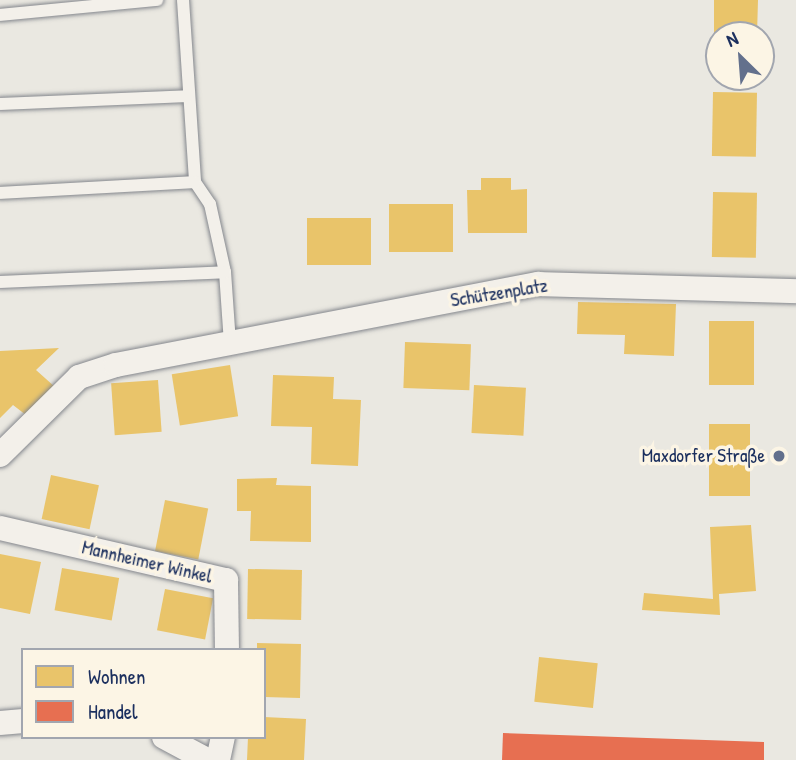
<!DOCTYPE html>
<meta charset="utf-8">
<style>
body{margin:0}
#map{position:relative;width:796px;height:760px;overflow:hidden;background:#eae8e1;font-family:"Patrick Hand",sans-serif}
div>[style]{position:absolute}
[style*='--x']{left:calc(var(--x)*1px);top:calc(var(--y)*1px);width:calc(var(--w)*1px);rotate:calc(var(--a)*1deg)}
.homes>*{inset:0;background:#e9c46a;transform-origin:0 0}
.shops>*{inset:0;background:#e76f51}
.roads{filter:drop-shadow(0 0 2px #84878d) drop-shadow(0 0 2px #84878d)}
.lane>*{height:12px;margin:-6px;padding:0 6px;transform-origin:6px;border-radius:6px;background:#f3f0ea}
.street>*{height:24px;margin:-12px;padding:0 12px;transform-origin:12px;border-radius:12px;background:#f3f0ea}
.dots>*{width:19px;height:19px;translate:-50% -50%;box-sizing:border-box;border:4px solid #fcf5e5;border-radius:50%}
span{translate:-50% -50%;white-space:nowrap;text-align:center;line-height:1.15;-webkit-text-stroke:7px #fcf5e5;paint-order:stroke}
.street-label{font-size:19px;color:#1b2f5e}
.poi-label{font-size:19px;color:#1b2f5e}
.right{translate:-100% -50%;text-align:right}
.legend{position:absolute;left:21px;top:648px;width:245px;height:91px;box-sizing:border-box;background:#fcf5e5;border:2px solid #a2a6af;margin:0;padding:9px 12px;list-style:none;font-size:21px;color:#1b2f5e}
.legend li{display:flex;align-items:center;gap:14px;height:35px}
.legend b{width:35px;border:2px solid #a2a6af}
.north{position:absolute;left:705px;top:21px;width:70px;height:70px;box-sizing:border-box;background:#fcf5e5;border:2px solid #a2a6af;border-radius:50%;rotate:335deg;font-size:19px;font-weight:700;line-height:28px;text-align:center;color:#1b2f5e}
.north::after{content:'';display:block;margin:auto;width:24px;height:32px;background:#63708c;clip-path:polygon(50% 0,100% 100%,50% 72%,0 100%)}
</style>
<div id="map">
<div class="homes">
<i style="clip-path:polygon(714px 0,758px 0,757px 35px,719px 35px,719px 60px,714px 59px)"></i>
<i style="left:713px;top:92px;width:44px;height:64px;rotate:1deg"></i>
<i style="clip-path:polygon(481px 178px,511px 178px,511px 190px,527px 189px,527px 233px,468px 233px,467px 190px,481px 190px)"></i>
<i style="left:713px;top:192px;width:44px;height:65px;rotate:1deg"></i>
<i style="left:453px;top:204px;width:48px;height:64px;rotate:90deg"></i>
<i style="left:371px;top:218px;width:47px;height:64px;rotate:90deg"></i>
<i style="clip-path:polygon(578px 302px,676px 304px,674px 356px,624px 354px,625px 335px,577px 334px)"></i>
<i style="left:709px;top:321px;width:45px;height:64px"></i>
<i style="left:405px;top:342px;width:66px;height:46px;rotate:2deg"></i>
<i style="clip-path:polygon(59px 348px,36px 370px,55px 387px,26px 415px,13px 405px,0 418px,0 351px)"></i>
<i style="left:230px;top:365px;width:52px;height:59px;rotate:81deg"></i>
<i style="clip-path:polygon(273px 375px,334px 377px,333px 399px,361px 400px,358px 466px,311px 464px,312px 427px,271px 426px)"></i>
<i style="left:158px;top:380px;width:52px;height:47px;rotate:86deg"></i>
<i style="left:474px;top:385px;width:52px;height:48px;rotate:3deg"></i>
<i style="left:709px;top:424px;width:41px;height:72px"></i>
<i style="left:51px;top:475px;width:49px;height:45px;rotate:12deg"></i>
<i style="clip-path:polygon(277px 478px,276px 485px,311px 486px,311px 542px,250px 541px,251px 511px,237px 511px,237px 479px)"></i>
<i style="left:165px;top:500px;width:44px;height:52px;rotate:11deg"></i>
<i style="clip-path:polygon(751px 525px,756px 591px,719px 594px,720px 615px,642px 610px,644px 593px,713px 599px,710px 527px)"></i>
<i style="clip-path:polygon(0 554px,41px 562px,30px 614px,0 608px)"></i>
<i style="left:62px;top:568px;width:58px;height:43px;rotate:10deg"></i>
<i style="left:248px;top:569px;width:54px;height:50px;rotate:1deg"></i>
<i style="left:165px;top:589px;width:49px;height:42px;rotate:11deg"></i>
<i style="clip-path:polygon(257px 643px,301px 644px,300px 698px,264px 697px,264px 650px,257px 650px)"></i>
<i style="left:539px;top:657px;width:59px;height:45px;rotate:6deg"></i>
<i style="clip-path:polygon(264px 717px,306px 719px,304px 760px,247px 760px,248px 737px,264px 737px)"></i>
</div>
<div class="shops">
<i style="clip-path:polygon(503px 733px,764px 742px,764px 760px,502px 760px)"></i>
</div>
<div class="roads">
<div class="lane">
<i style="--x:183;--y:0;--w:182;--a:86.2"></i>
<i style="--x:195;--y:182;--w:27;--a:56"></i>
<i style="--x:210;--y:204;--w:70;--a:77.6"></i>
<i style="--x:225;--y:272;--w:71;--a:86"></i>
<i style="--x:0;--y:15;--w:158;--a:-5.5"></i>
<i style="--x:0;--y:104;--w:188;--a:-2.4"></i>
<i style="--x:0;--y:193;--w:195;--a:-3.2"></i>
<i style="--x:0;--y:282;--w:225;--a:-2.5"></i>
</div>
<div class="street">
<i style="--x:0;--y:455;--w:111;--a:-44.6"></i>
<i style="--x:79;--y:377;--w:39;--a:-18"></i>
<i style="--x:116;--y:365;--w:430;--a:-10.9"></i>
<i style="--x:538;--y:284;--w:258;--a:1.6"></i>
<i style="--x:0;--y:528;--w:232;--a:13"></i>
<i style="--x:226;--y:580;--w:70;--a:89.2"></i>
<i style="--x:0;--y:723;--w:23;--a:-5"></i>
<i style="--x:164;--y:737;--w:49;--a:28.1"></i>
<i style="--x:218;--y:760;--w:24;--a:-78"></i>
</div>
</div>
<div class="dots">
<i style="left:779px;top:456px;background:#63708c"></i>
</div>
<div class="street-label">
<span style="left:499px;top:293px;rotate:-9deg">Schützenplatz</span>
<span style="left:147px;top:562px;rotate:13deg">Mannheimer Winkel</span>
</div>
<div class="poi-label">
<span class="right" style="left:765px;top:456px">Maxdorfer Straße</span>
</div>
<ul class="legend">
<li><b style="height:19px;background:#e9c46a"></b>Wohnen</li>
<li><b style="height:19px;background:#e76f51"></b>Handel</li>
</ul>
<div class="north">N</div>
</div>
